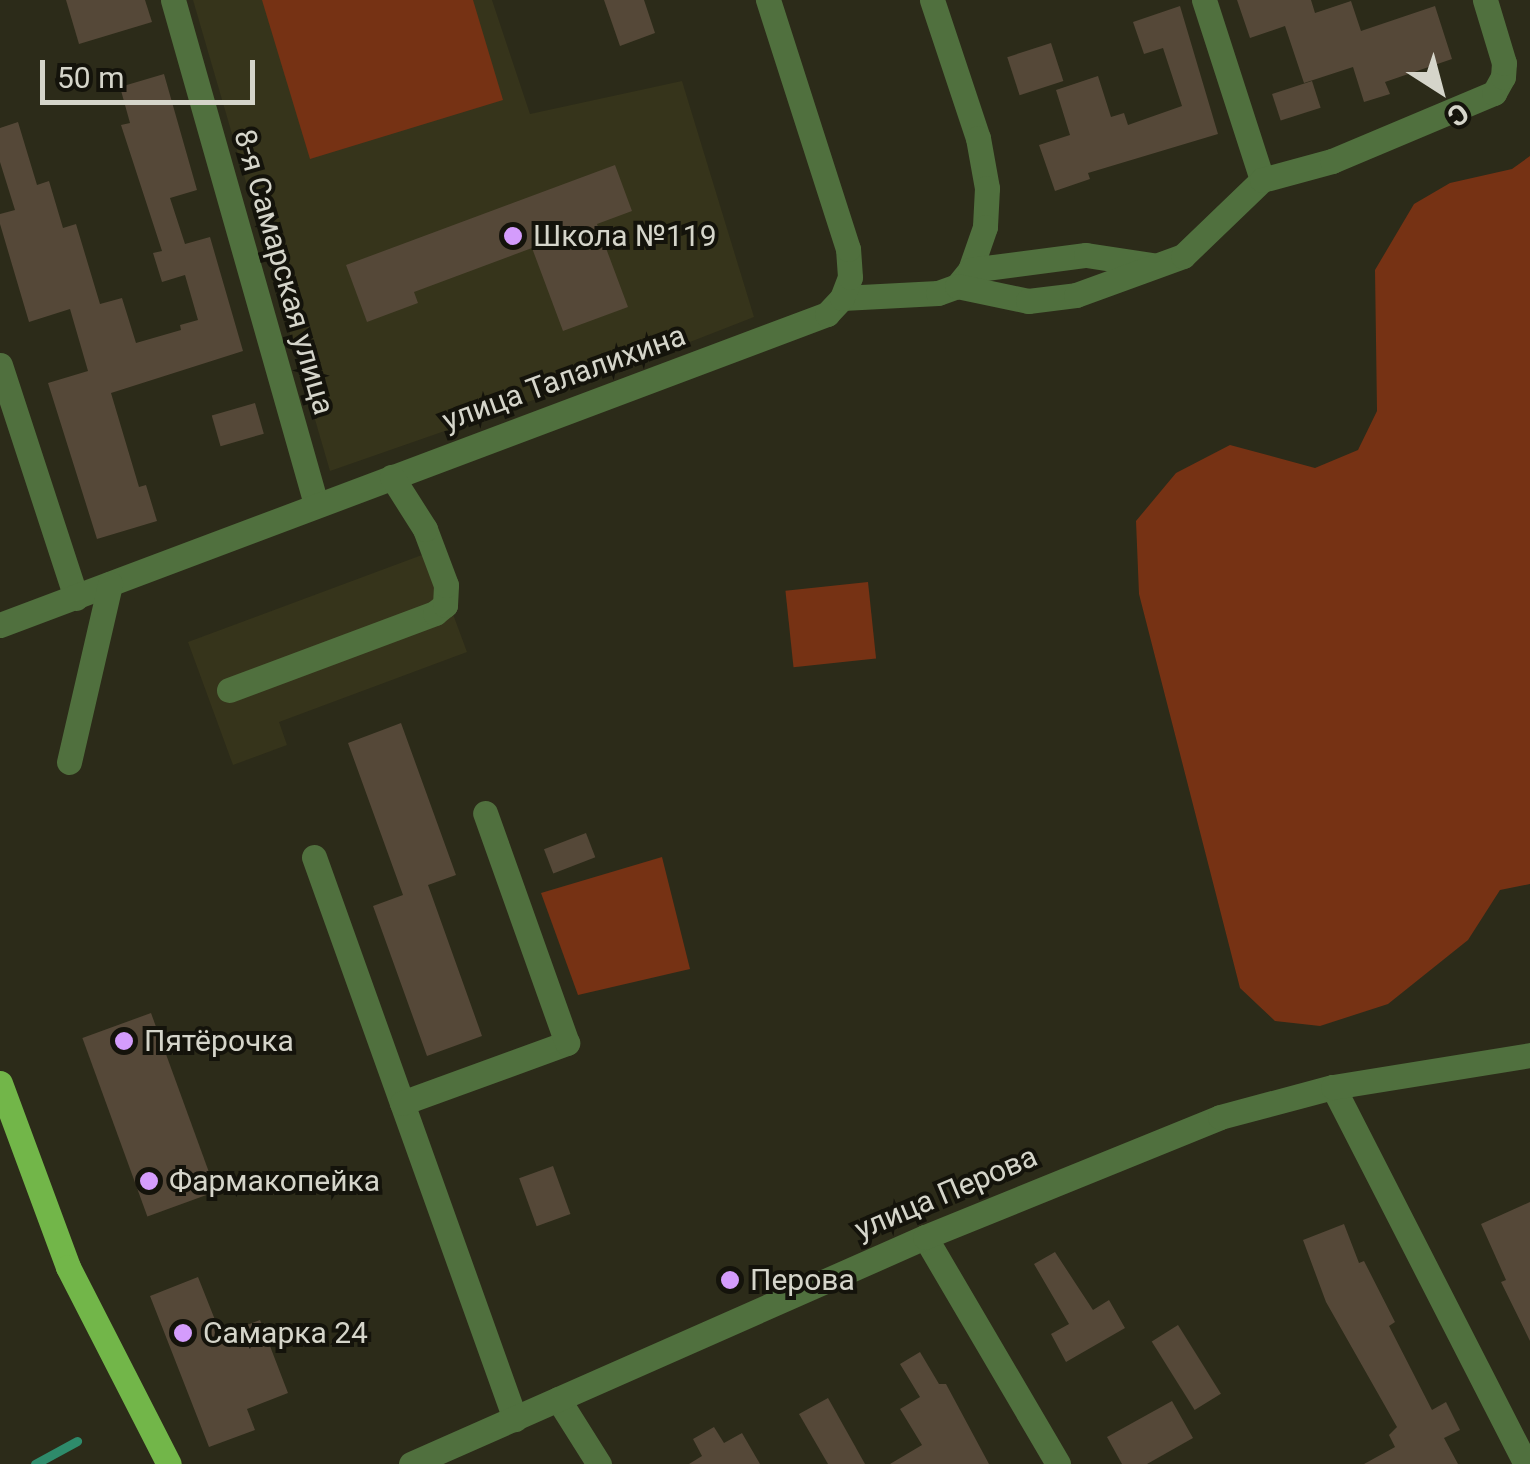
<!DOCTYPE html>
<meta charset="utf-8">
<style>
body{margin:0}
#map{position:relative;width:1530px;height:1464px;overflow:hidden;background:#2c2b19;font-family:Roboto,sans-serif}
div>[style]{position:absolute}
[style*='--x']{left:calc(var(--x)*1px);top:calc(var(--y)*1px);width:calc(var(--w)*1px);rotate:calc(var(--a)*1deg)}
.built>*{inset:0;background:#36341b}
.green>*{inset:0;background:#763214;transform-origin:0 0}
.stream>*{height:9px;margin:-4.5px;padding:0 4.5px;transform-origin:4.5px;border-radius:4.5px;background:#2e8b6b}
.building>*{inset:0;background:#554838;transform-origin:0 0}
.minor>*{height:25px;margin:-12.5px;padding:0 12.5px;transform-origin:12.5px;border-radius:12.5px;background:#50703e}
.major>*{height:25px;margin:-12.5px;padding:0 12.5px;transform-origin:12.5px;border-radius:12.5px;background:#72b649}
.dots>*{width:28px;height:28px;translate:-50% -50%;box-sizing:border-box;border:5px solid #14130b;border-radius:50%}
span{translate:-50% -50%;white-space:nowrap;text-align:center;line-height:1.15;-webkit-text-stroke:8px #14130b;paint-order:stroke}
.poi-label{font-size:30px;color:#d5d5ca}
.left{translate:0 -50%;text-align:left}
.street-label{font-size:30px;color:#d5d5ca}
.north{position:absolute;left:1390px;top:40px;width:100px;height:100px;-webkit-text-stroke:8px #14130b;paint-order:stroke;rotate:144deg;font-size:28px;font-weight:700;line-height:40px;text-align:center;color:#d5d5ca}
.north::after{content:'';display:block;margin:auto;width:35px;height:45px;background:#d5d5ca;clip-path:polygon(50% 0,100% 100%,50% 72%,0 100%)}
.scale{position:absolute;left:40px;top:60px;width:215px;height:45px;box-sizing:border-box;border:5px solid #d5d5ca;border-top:0;padding-left:12px;font-size:30px;line-height:35px;white-space:nowrap;color:#d5d5ca;-webkit-text-stroke:8px #14130b;paint-order:stroke}
</style>
<div id="map">
<div class="built">
<i style="clip-path:polygon(193px 0,492px 0,530px 114px,682px 81px,754px 317px,608px 374px,330px 471px)"></i>
<i style="clip-path:polygon(430px 552px,467px 652px,279px 722px,287px 745px,233px 765px,188px 642px)"></i>
</div>
<div class="green">
<i style="clip-path:polygon(262px 0,473px 0,503px 100px,310px 159px)"></i>
<i style="clip-path:polygon(1530px 156px,1530px 884px,1500px 890px,1468px 940px,1388px 1004px,1320px 1026px,1275px 1021px,1240px 988px,1139px 594px,1136px 521px,1176px 473px,1230px 445px,1315px 468px,1358px 450px,1377px 411px,1375px 270px,1414px 204px,1450px 183px,1512px 169px)"></i>
<i style="left:868px;top:582px;width:77px;height:83px;rotate:84deg"></i>
<i style="clip-path:polygon(662px 857px,690px 969px,578px 995px,541px 893px)"></i>
</div>
<div class="stream">
<i style="--x:35;--y:1464;--w:48;--a:-28.7"></i>
</div>
<div class="building">
<i style="clip-path:polygon(66px 0,145px 0,152px 22px,79px 44px)"></i>
<i style="clip-path:polygon(604px 0,644px 0,655px 33px,620px 46px)"></i>
<i style="clip-path:polygon(1237px 0,1311px 0,1315px 13px,1351px 1px,1361px 31px,1435px 6px,1452px 59px,1385px 82px,1390px 94px,1364px 102px,1353px 67px,1304px 83px,1285px 26px,1250px 38px)"></i>
<i style="clip-path:polygon(1180px 6px,1218px 134px,1088px 173px,1090px 179px,1055px 191px,1039px 145px,1070px 135px,1056px 90px,1098px 76px,1111px 117px,1124px 113px,1128px 125px,1182px 106px,1163px 48px,1144px 54px,1133px 22px)"></i>
<i style="left:1051px;top:43px;width:40px;height:46px;rotate:72deg"></i>
<i style="clip-path:polygon(164px 74px,197px 190px,170px 198px,185px 244px,210px 237px,243px 351px,111px 393px,139px 487px,146px 485px,157px 521px,97px 539px,48px 383px,88px 371px,70px 309px,29px 322px,0 224px,0 214px,15px 210px,0 162px,0 128px,18px 122px,37px 185px,49px 181px,63px 228px,76px 224px,100px 304px,122px 298px,136px 343px,181px 330px,180px 325px,198px 320px,185px 275px,162px 282px,153px 253px,162px 251px,121px 125px,130px 123px,120px 87px)"></i>
<i style="left:1312px;top:81px;width:28px;height:42px;rotate:72deg"></i>
<i style="clip-path:polygon(615px 165px,632px 211px,597px 224px,628px 307px,563px 331px,532px 248px,414px 292px,418px 303px,367px 322px,346px 265px)"></i>
<i style="left:255px;top:403px;width:32px;height:45px;rotate:74deg"></i>
<i style="clip-path:polygon(401px 723px,456px 875px,428px 885px,482px 1036px,427px 1056px,373px 906px,403px 895px,348px 743px)"></i>
<i style="left:586px;top:833px;width:26px;height:45px;rotate:69deg"></i>
<i style="left:151px;top:1013px;width:190px;height:73px;rotate:70deg"></i>
<i style="left:553px;top:1166px;width:51px;height:36px;rotate:70deg"></i>
<i style="clip-path:polygon(1530px 1202px,1530px 1341px,1501px 1282px,1506px 1280px,1481px 1224px)"></i>
<i style="clip-path:polygon(1344px 1224px,1359px 1263px,1364px 1261px,1395px 1322px,1389px 1326px,1432px 1410px,1446px 1402px,1460px 1430px,1444px 1438px,1458px 1464px,1364px 1464px,1395px 1447px,1389px 1435px,1397px 1427px,1326px 1302px,1303px 1240px)"></i>
<i style="clip-path:polygon(1055px 1252px,1093px 1310px,1109px 1300px,1125px 1328px,1066px 1362px,1051px 1334px,1069px 1324px,1034px 1264px)"></i>
<i style="clip-path:polygon(198px 1277px,221px 1335px,260px 1320px,288px 1393px,247px 1409px,255px 1430px,209px 1447px,150px 1296px)"></i>
<i style="left:1178px;top:1325px;width:81px;height:31px;rotate:58deg"></i>
<i style="clip-path:polygon(920px 1352px,939px 1384px,946px 1384px,989px 1464px,890px 1464px,922px 1445px,900px 1409px,920px 1397px,900px 1364px)"></i>
<i style="clip-path:polygon(828px 1398px,865px 1464px,828px 1464px,799px 1414px)"></i>
<i style="clip-path:polygon(1172px 1401px,1193px 1438px,1147px 1464px,1122px 1464px,1107px 1437px)"></i>
<i style="clip-path:polygon(714px 1427px,724px 1443px,742px 1433px,760px 1464px,689px 1464px,702px 1456px,693px 1439px)"></i>
</div>
<div class="minor">
<i style="--x:173;--y:0;--w:524;--a:74.16"></i>
<i style="--x:932;--y:0;--w:145;--a:71.6"></i>
<i style="--x:978;--y:138;--w:51;--a:79.8"></i>
<i style="--x:987;--y:188;--w:39;--a:93"></i>
<i style="--x:985;--y:227;--w:46;--a:109.2"></i>
<i style="--x:970;--y:270;--w:21;--a:129"></i>
<i style="--x:1204;--y:0;--w:189;--a:72.1"></i>
<i style="--x:970;--y:270;--w:117;--a:-7.4"></i>
<i style="--x:1086;--y:255;--w:67;--a:8.6"></i>
<i style="--x:842;--y:298;--w:96;--a:-3"></i>
<i style="--x:938;--y:293;--w:20;--a:-20"></i>
<i style="--x:957;--y:286;--w:73;--a:11.9"></i>
<i style="--x:1028;--y:301;--w:48;--a:-7.1"></i>
<i style="--x:1076;--y:295;--w:114;--a:-20"></i>
<i style="--x:1183;--y:256;--w:110;--a:-43.9"></i>
<i style="--x:1262;--y:180;--w:73;--a:-15.2"></i>
<i style="--x:1332;--y:161;--w:176;--a:-22.8"></i>
<i style="--x:1494;--y:93;--w:18;--a:-61"></i>
<i style="--x:1503;--y:77;--w:14;--a:-86"></i>
<i style="--x:1504;--y:63;--w:66;--a:-106.8"></i>
<i style="--x:0;--y:365;--w:245;--a:71.9"></i>
<i style="--x:0;--y:625;--w:884;--a:-20.61"></i>
<i style="--x:827;--y:314;--w:22;--a:-47"></i>
<i style="--x:842;--y:298;--w:22;--a:-69"></i>
<i style="--x:850;--y:277;--w:28;--a:-94"></i>
<i style="--x:848;--y:249;--w:262;--a:-107.8"></i>
<i style="--x:229;--y:690;--w:220;--a:-20.5"></i>
<i style="--x:435;--y:613;--w:13;--a:-39"></i>
<i style="--x:445;--y:605;--w:20;--a:-87"></i>
<i style="--x:446;--y:585;--w:60;--a:-110.6"></i>
<i style="--x:425;--y:529;--w:62;--a:-122.4"></i>
<i style="--x:69;--y:762;--w:183;--a:-77"></i>
<i style="--x:314;--y:857;--w:597;--a:70.32"></i>
<i style="--x:1333;--y:1087;--w:424;--a:62.9"></i>
<i style="--x:402;--y:1103;--w:176;--a:-20"></i>
<i style="--x:567;--y:1043;--w:244;--a:-109.6"></i>
<i style="--x:925;--y:1237;--w:263;--a:59.6"></i>
<i style="--x:558;--y:1399;--w:77;--a:57.8"></i>
<i style="--x:411;--y:1464;--w:562;--a:-23.83"></i>
<i style="--x:925;--y:1237;--w:318;--a:-22.1"></i>
<i style="--x:1220;--y:1117;--w:117;--a:-14.9"></i>
<i style="--x:1333;--y:1087;--w:200;--a:-9.2"></i>
</div>
<div class="major">
<i style="--x:0;--y:1083;--w:196;--a:69.7"></i>
<i style="--x:68;--y:1267;--w:221;--a:62.9"></i>
</div>
<div class="dots">
<i style="left:513px;top:236px;background:#d49cfc"></i>
<i style="left:124px;top:1041px;background:#d49cfc"></i>
<i style="left:149px;top:1181px;background:#d49cfc"></i>
<i style="left:730px;top:1280px;background:#d49cfc"></i>
<i style="left:183px;top:1333px;background:#d49cfc"></i>
</div>
<div class="poi-label">
<span class="left" style="left:533px;top:236px">Школа №119</span>
<span class="left" style="left:144px;top:1041px">Пятёрочка</span>
<span class="left" style="left:169px;top:1181px">Фармакопейка</span>
<span class="left" style="left:750px;top:1280px">Перова</span>
<span class="left" style="left:203px;top:1333px">Самарка 24</span>
</div>
<div class="street-label">
<span style="left:284px;top:272px;rotate:74deg">8-я Самарская улица</span>
<span style="left:564px;top:378px;rotate:-20deg">улица Талалихина</span>
<span style="left:946px;top:1193px;rotate:-23deg">улица Перова</span>
</div>
<div class="north">С</div>
<div class="scale">50 m</div>
</div>
